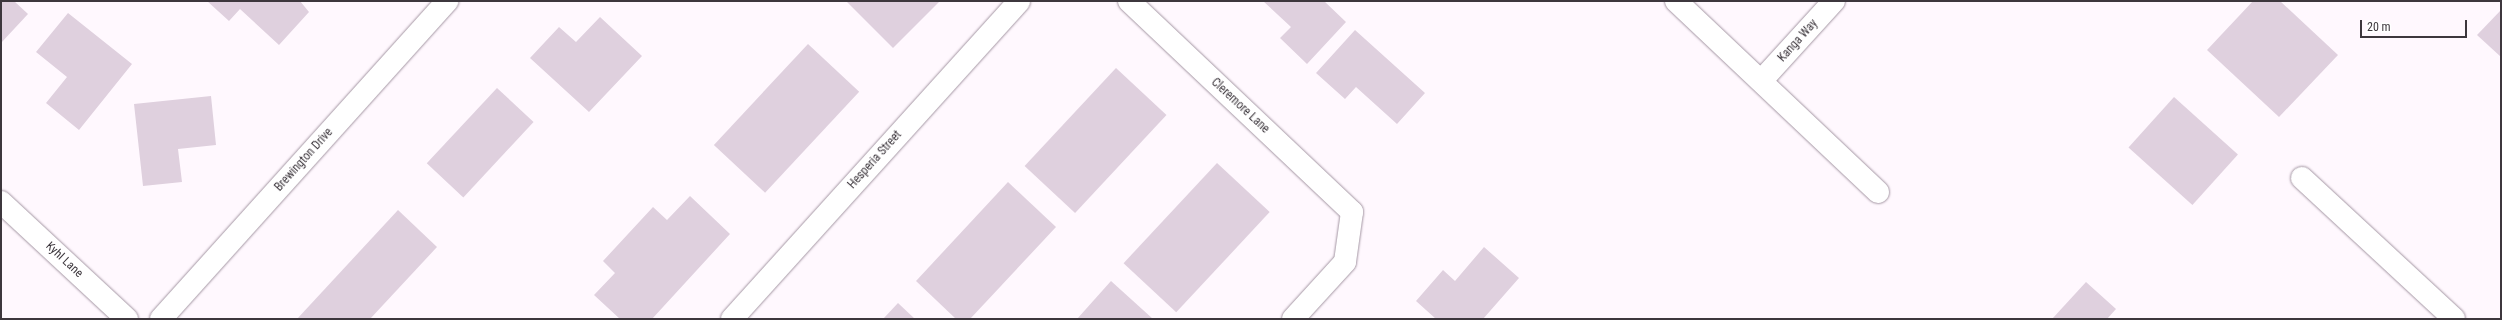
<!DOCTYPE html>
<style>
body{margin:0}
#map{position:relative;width:2502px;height:320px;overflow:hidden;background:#fff8fe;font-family:"Roboto Condensed",sans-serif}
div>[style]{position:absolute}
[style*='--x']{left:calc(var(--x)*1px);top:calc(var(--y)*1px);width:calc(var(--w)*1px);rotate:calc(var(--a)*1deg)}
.building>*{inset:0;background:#dfd0de;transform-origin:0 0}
.roads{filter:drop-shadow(0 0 1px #a597a4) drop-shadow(0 0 1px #a597a4)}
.minor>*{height:22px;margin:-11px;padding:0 11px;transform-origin:11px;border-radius:11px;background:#fff}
span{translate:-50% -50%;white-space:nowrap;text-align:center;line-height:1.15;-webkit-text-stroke:3px #fff;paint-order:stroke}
.street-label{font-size:12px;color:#3d373d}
.frame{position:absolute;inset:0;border:2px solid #3d373d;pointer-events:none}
.scale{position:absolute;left:2360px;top:20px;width:107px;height:18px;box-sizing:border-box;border:2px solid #3d373d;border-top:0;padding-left:5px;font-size:12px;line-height:14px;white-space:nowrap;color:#3d373d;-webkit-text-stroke:3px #fff;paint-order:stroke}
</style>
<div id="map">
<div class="building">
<i style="clip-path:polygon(1px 1px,14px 1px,28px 14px,1px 43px)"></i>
<i style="clip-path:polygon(207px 1px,300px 1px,309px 12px,279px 45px,240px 9px,229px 21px)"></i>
<i style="clip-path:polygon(846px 1px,940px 1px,893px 48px)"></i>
<i style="clip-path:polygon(1263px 1px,1324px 1px,1346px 22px,1307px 64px,1280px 38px,1291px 27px)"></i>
<i style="clip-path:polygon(2253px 1px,2280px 1px,2338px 55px,2279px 117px,2207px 50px)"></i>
<i style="clip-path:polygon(2501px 10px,2501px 57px,2477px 35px)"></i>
<i style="clip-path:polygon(68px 13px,132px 64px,79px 130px,46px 103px,67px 77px,36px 52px)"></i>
<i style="clip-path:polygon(600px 17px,642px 56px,589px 112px,530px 58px,559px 27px,576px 42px)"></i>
<i style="clip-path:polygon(1355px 30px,1425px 93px,1397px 124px,1356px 87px,1345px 99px,1316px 73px)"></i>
<i style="left:808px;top:44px;width:70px;height:138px;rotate:43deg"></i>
<i style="left:1116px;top:68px;width:69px;height:134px;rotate:43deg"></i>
<i style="left:497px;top:88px;width:50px;height:103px;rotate:43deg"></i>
<i style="clip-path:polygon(211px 96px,216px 145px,178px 149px,182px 182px,143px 186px,134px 104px)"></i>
<i style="left:2174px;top:97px;width:86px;height:68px;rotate:42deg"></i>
<i style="left:1217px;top:163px;width:72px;height:137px;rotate:43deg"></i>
<i style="clip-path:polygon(1008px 182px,1056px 227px,970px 319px,956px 319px,916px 281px)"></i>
<i style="clip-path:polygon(690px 196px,730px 234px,652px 319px,620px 319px,594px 295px,615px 273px,603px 261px,653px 207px,667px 220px)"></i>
<i style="clip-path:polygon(398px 210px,437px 247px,370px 319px,297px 319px)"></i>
<i style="clip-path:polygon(1484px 247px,1519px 278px,1483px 319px,1436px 319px,1416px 301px,1443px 270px,1455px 281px)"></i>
<i style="clip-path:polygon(1111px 281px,1153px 319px,1077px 319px)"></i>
<i style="clip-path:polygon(2086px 282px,2116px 309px,2107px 319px,2052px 319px)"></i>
<i style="clip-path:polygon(898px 303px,915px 319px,883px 319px)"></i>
</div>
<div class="roads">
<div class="minor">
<i style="--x:1129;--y:1;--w:307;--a:43.4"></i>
<i style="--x:1352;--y:212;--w:50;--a:98"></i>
<i style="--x:1345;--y:262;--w:77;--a:132.4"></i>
<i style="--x:1676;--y:1;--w:278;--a:43.4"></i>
<i style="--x:1762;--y:80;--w:107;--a:-47.7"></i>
<i style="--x:2302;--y:178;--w:207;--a:42.8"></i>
<i style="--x:1;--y:202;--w:172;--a:42.9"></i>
<i style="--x:161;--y:319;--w:428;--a:-48"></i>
<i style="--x:732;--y:319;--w:428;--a:-47.9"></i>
</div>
</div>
<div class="street-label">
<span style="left:1798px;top:41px;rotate:-48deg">Kanga Way</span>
<span style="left:1240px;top:106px;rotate:43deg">Cleremore Lane</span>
<span style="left:304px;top:160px;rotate:-48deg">Brewington Drive</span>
<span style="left:875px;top:160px;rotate:-48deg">Hesperia Street</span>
<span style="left:64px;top:260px;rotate:43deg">Kyhl Lane</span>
</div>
<div class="frame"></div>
<div class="scale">20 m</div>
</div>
